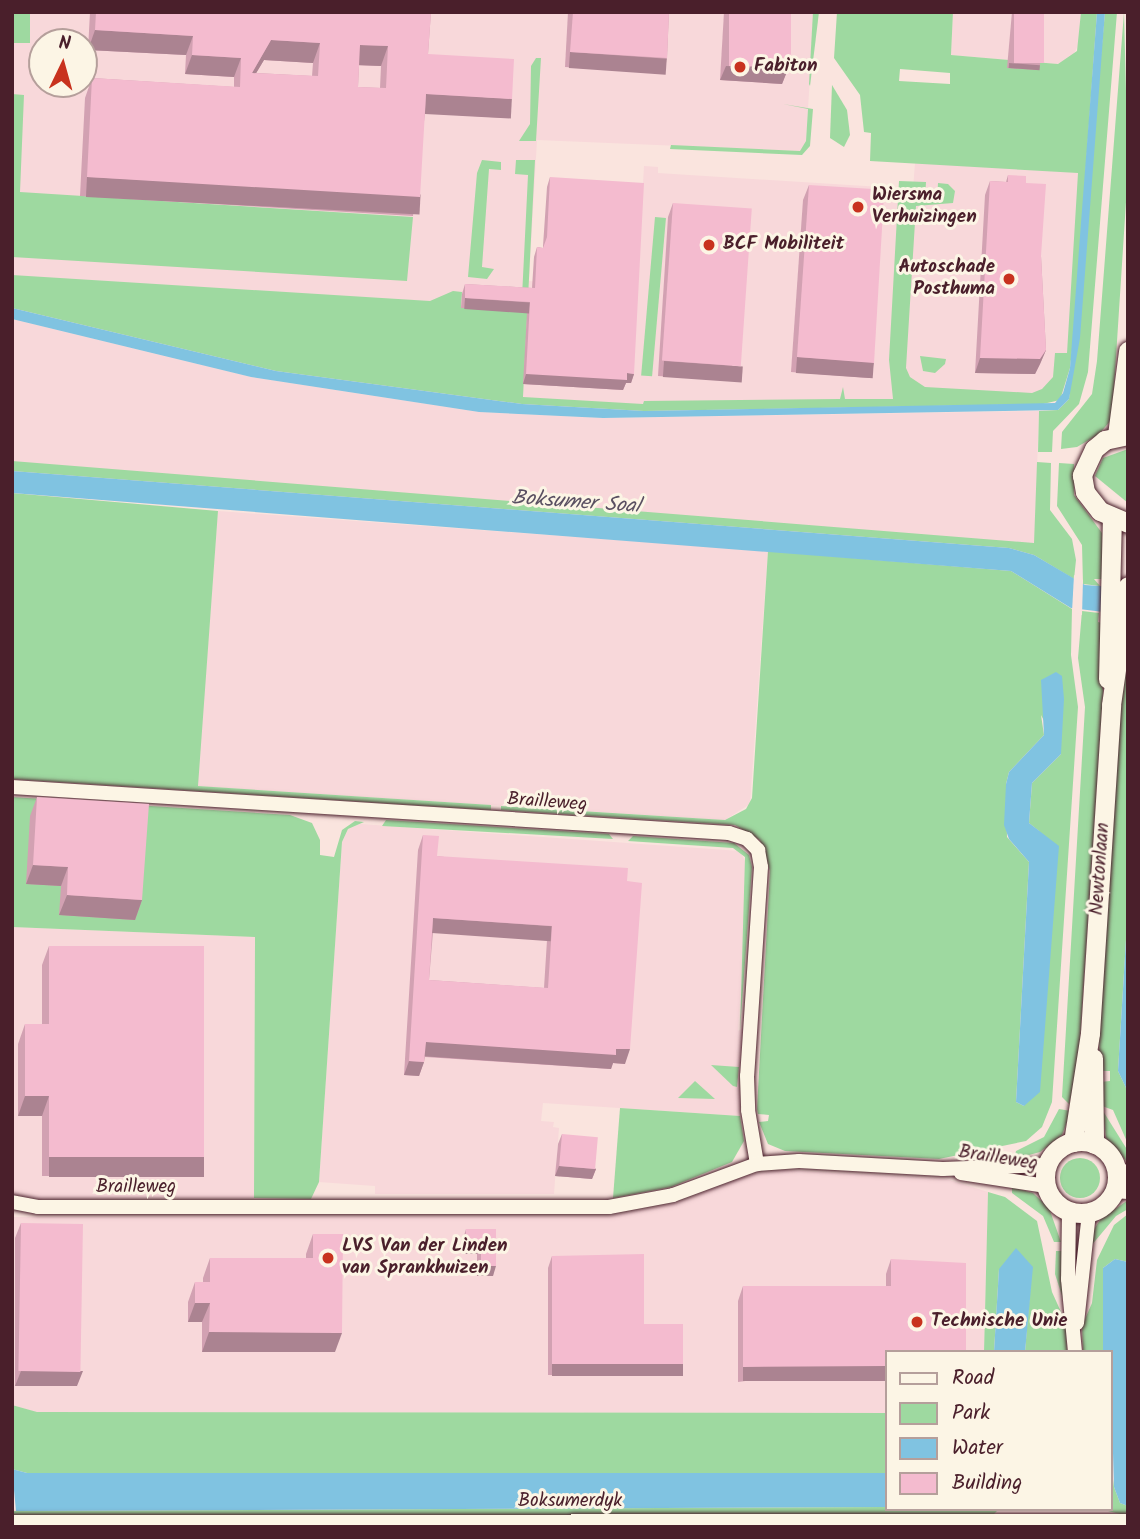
<!DOCTYPE html>
<style>
body{margin:0}
#map{position:relative;width:1140px;height:1539px;overflow:hidden;background:#fae4de;font-family:Kalam,sans-serif}
div>[style]{position:absolute}
[style*='--x']{left:calc(var(--x)*1px);top:calc(var(--y)*1px);width:calc(var(--w)*1px);rotate:calc(var(--a)*1deg)}
.built>*{inset:0;background:#f8d8da}
.green>*{inset:0;background:#9ed9a0;transform-origin:0 0}
.round{border-radius:50%}
.water>*{inset:0;background:#80c3e1}
.pier>*{inset:0;background:#fae4de}
.roads{filter:drop-shadow(0 0 2px #4a1f2b) drop-shadow(0 0 2px #4a1f2b)}
.street>*{height:14px;margin:-7px;padding:0 7px;transform-origin:7px;border-radius:7px;background:#fcf5e5}
.secondary>*{height:19px;margin:-9.5px;padding:0 9.5px;transform-origin:9.5px;border-radius:9.5px;background:#fcf5e5}
.secondary>.ring{margin:-9.5px;padding:0;box-sizing:content-box;background:none;border:19px solid #fcf5e5;border-radius:50%}
.wall>*{inset:0;background:#d2a1b2}
.shaded-wall>*{inset:0;background:#ab8391;transform-origin:0 0}
.building>*{inset:0;background:#f4bbcf;transform-origin:0 0}
.dots>*{width:19px;height:19px;translate:-50% -50%;box-sizing:border-box;border:4px solid #fcf5e5;border-radius:50%}
span{translate:-50% -50%;white-space:nowrap;text-align:center;line-height:1.15;-webkit-text-stroke:6px #fcf5e5;paint-order:stroke}
.poi-label{font-size:19px;color:#4a1f2b;font-weight:700}
.left{translate:0 -50%;text-align:left}
.right{translate:-100% -50%;text-align:right}
.street-label{font-size:19px;color:#4a1f2b}
.water-label{font-size:21px;color:#5a5062;font-style:italic}
.frame{position:absolute;inset:0;border:14px solid #4a1f2b;pointer-events:none}
.legend{position:absolute;left:885px;top:1350px;width:228px;height:161px;box-sizing:border-box;background:#fcf5e5;border:2px solid #b59f9b;margin:0;padding:9px 12px;list-style:none;font-size:21px;color:#4a1f2b}
.legend li{display:flex;align-items:center;gap:14px;height:35px}
.legend b{width:35px;border:2px solid #b59f9b}
.north{position:absolute;left:28px;top:28px;width:70px;height:70px;box-sizing:border-box;background:#fcf5e5;border:2px solid #b59f9b;border-radius:50%;rotate:5deg;font-size:19px;font-weight:700;line-height:28px;text-align:center;color:#4a1f2b}
.north::after{content:'';display:block;margin:auto;width:24px;height:32px;background:#c8321e;clip-path:polygon(50% 0,100% 100%,50% 72%,0 100%)}
</style>
<div id="map">
<div class="built">
<i style="clip-path:polygon(evenodd,12px 12px,814px 12px,806px 141px,801px 151px,537px 140px,529px 281px,637px 287px,644px 166px,658px 167px,658px 173px,913px 189px,915px 163px,1086px 173px,1063px 393px,644px 411px,522px 404px,12px 308px,12px 12px,42px 42px,84px 42px,84px 84px,42px 84px,42px 42px)"></i>
<i style="clip-path:polygon(953px 12px,1081px 12px,1079px 44px,1071px 59px,1058px 64px,951px 55px)"></i>
<i style="clip-path:polygon(12px 319px,251px 377px,479px 412px,603px 418px,1039px 411px,1034px 555px,1009px 548px,12px 471px)"></i>
<i style="clip-path:polygon(218px 511px,768px 551px,750px 804px,725px 820px,197px 786px)"></i>
<i style="clip-path:polygon(360px 824px,740px 851px,748px 867px,738px 1031px,743px 1028px,740px 1116px,543px 1103px,541px 1121px,554px 1122px,553px 1127px,559px 1128px,554px 1194px,375px 1194px,375px 1186px,319px 1182px,342px 842px,348px 829px)"></i>
<i style="clip-path:polygon(12px 927px,255px 937px,254px 1198px,38px 1199px,12px 1195px)"></i>
<i style="clip-path:polygon(783px 1170px,946px 1179px,988px 1192px,984px 1352px,886px 1352px,886px 1413px,36px 1412px,12px 1405px,12px 1217px,610px 1216px,676px 1203px,748px 1175px)"></i>
</div>
<div class="green">
<i style="left:12px;top:12px;width:18px;height:31px"></i>
<i style="clip-path:polygon(813px 12px,819px 12px,810px 86px,809px 84px)"></i>
<i style="clip-path:polygon(evenodd,837px 12px,953px 12px,951px 55px,1058px 64px,1077px 51px,1081px 12px,1097px 12px,1074px 333px,1070px 368px,1060px 400px,1043px 404px,644px 411px,522px 404px,276px 371px,12px 308px,12px 275px,430px 301px,453px 291px,462px 292px,461px 308px,522px 297px,528px 175px,515px 174px,516px 160px,535px 160px,523px 397px,643px 404px,644px 401px,840px 399px,843px 387px,845px 399px,893px 399px,889px 360px,899px 181px,926px 182px,925px 201px,937px 202px,938px 183px,948px 184px,955px 191px,953px 203px,916px 206px,906px 368px,910px 377px,925px 387px,1032px 393px,1042px 389px,1053px 377px,1055px 353px,1067px 353px,1078px 173px,870px 161px,871px 133px,864px 132px,860px 95px,834px 58px,837px 12px,900px 69px,950px 73px,950px 84px,899px 81px,900px 69px)"></i>
<i style="clip-path:polygon(1105px 12px,1117px 12px,1088px 372px,1079px 404px,1053px 431px,1052px 452px,1038px 452px,1039px 411px,1058px 410px,1069px 399px)"></i>
<i style="clip-path:polygon(1124px 12px,1128px 171px,1112px 419px,1099px 434px,1077px 447px,1061px 449px,1062px 432px,1092px 394px,1097px 361px)"></i>
<i style="clip-path:polygon(536px 58px,541px 58px,536px 141px,519px 141px,530px 124px,531px 66px)"></i>
<i style="clip-path:polygon(832px 85px,847px 110px,850px 135px,844px 147px,830px 138px)"></i>
<i style="clip-path:polygon(12px 94px,24px 95px,20px 192px,413px 217px,407px 281px,12px 257px)"></i>
<i style="clip-path:polygon(783px 104px,813px 109px,810px 146px,802px 155px,670px 149px,671px 145px,800px 151px,806px 141px,808px 109px)"></i>
<i style="clip-path:polygon(482px 160px,501px 162px,501px 170px,489px 169px,482px 267px,494px 269px,487px 279px,468px 277px,477px 173px)"></i>
<i style="left:655px;top:217px;width:11px;height:159px;rotate:5deg"></i>
<i style="clip-path:polygon(920px 356px,946px 359px,945px 364px,935px 373px,923px 371px)"></i>
<i style="clip-path:polygon(1128px 449px,1128px 503px,1095px 476px,1103px 458px)"></i>
<i style="clip-path:polygon(12px 461px,1034px 543px,1037px 462px,1051px 463px,1050px 510px,1072px 539px,1076px 560px,1074px 579px,1034px 555px,1009px 548px,12px 471px)"></i>
<i style="clip-path:polygon(1059px 463px,1074px 464px,1074px 495px,1102px 533px,1104px 579px,1094px 579px,1100px 586px,1083px 584px,1082px 545px,1057px 506px)"></i>
<i style="clip-path:polygon(12px 493px,218px 511px,198px 786px,491px 805px,491px 810px,12px 779px)"></i>
<i style="clip-path:polygon(evenodd,768px 551px,1011px 571px,1072px 609px,1071px 655px,1078px 707px,1052px 1102px,1042px 1127px,1026px 1141px,939px 1159px,785px 1151px,768px 1144px,759px 1122px,768px 1121px,769px 1115px,758px 1114px,757px 1109px,770px 871px,760px 840px,735px 825px,501px 810px,501px 806px,725px 820px,746px 809px,752px 798px,768px 551px,1041px 715px,1061px 754px,1032px 783px,1029px 823px,1039px 831px,1024px 1106px,1016px 1102px,1029px 862px,1007px 837px,1006px 784px,1009px 772px,1044px 735px,1041px 715px)"></i>
<i style="clip-path:polygon(1082px 611px,1099px 613px,1098px 622px,1102px 623px,1103px 693px,1078px 1069px,1069px 1104px,1062px 1097px,1085px 707px,1078px 658px)"></i>
<i style="clip-path:polygon(1128px 658px,1128px 907px,1118px 1071px,1128px 1092px,1128px 1144px,1113px 1110px,1102px 1106px,1100px 1082px,1110px 1081px,1110px 1071px,1100px 1071px,1099px 1035px,1120px 702px)"></i>
<i style="clip-path:polygon(12px 797px,290px 815px,312px 823px,320px 840px,320px 855px,334px 857px,342px 830px,355px 821px,364px 822px,348px 829px,342px 842px,319px 1182px,311px 1199px,254px 1198px,255px 937px,12px 927px)"></i>
<i style="clip-path:polygon(386px 820px,609px 834px,613px 839px,382px 826px)"></i>
<i style="clip-path:polygon(633px 836px,734px 843px,749px 855px,752px 867px,740px 1031px,745px 857px,733px 848px,628px 841px)"></i>
<i style="clip-path:polygon(711px 1065px,739px 1067px,737px 1087px,733px 1086px)"></i>
<i style="clip-path:polygon(695px 1081px,715px 1099px,678px 1098px)"></i>
<i style="clip-path:polygon(620px 1108px,740px 1116px,744px 1141px,732px 1162px,671px 1187px,613px 1198px)"></i>
<i style="clip-path:polygon(1059px 1109px,1071px 1111px,1062px 1135px,1040px 1152px,1014px 1159px,1016px 1151px,1044px 1137px)"></i>
<i style="clip-path:polygon(1103px 1111px,1128px 1151px,1128px 1163px,1106px 1138px)"></i>
<i style="clip-path:polygon(1001px 1151px,1004px 1160px,970px 1160px,972px 1157px)"></i>
<i class="round" style="left:1060px;top:1158px;width:40px;height:40px"></i>
<i style="clip-path:polygon(1012px 1187px,1033px 1193px,1049px 1208px,1061px 1242px,1054px 1242px,1043px 1216px,1012px 1193px)"></i>
<i style="clip-path:polygon(988px 1192px,1005px 1197px,1037px 1221px,1052px 1292px,1066px 1323px,1067px 1352px,1025px 1352px,1032px 1267px,999px 1269px,994px 1352px,984px 1352px)"></i>
<i style="clip-path:polygon(1128px 1200px,1128px 1209px,1116px 1216px,1091px 1246px,1091px 1234px,1100px 1220px)"></i>
<i style="clip-path:polygon(1128px 1214px,1128px 1262px,1115px 1259px,1103px 1268px,1103px 1352px,1083px 1352px,1082px 1326px,1092px 1303px,1097px 1260px,1114px 1225px)"></i>
<i style="clip-path:polygon(1056px 1251px,1062px 1251px,1063px 1299px,1055px 1274px)"></i>
<i style="clip-path:polygon(12px 1405px,37px 1412px,886px 1413px,886px 1473px,27px 1473px,12px 1469px)"></i>
<i style="clip-path:polygon(1110px 1455px,1114px 1487px,1120px 1503px,1128px 1506px,1128px 1516px,1100px 1509px,1110px 1509px)"></i>
<i style="clip-path:polygon(886px 1507px,1064px 1509px,997px 1511px,992px 1516px,12px 1515px,12px 1511px)"></i>
</div>
<div class="water">
<i style="clip-path:polygon(1097px 12px,1105px 12px,1080px 338px,1069px 399px,1058px 410px,603px 418px,479px 412px,251px 377px,12px 319px,12px 308px,276px 371px,522px 404px,644px 411px,1055px 403px,1063px 393px,1070px 368px)"></i>
<i style="clip-path:polygon(12px 471px,1009px 548px,1034px 555px,1085px 585px,1128px 588px,1128px 615px,1071px 608px,1011px 571px,12px 493px)"></i>
<i style="clip-path:polygon(1056px 672px,1062px 676px,1064px 699px,1061px 754px,1032px 783px,1029px 823px,1059px 846px,1040px 1092px,1024px 1106px,1016px 1102px,1029px 862px,1009px 839px,1004px 825px,1006px 784px,1009px 772px,1044px 735px,1041px 680px)"></i>
<i style="clip-path:polygon(1128px 907px,1128px 1092px,1118px 1071px)"></i>
<i style="clip-path:polygon(1016px 1248px,1033px 1267px,1025px 1352px,994px 1352px,999px 1269px)"></i>
<i style="clip-path:polygon(1115px 1259px,1128px 1262px,1128px 1506px,1120px 1503px,1114px 1487px,1110px 1352px,1103px 1352px,1103px 1268px)"></i>
<i style="clip-path:polygon(12px 1469px,27px 1473px,886px 1473px,886px 1507px,16px 1511px)"></i>
</div>
<div class="pier">
<i style="clip-path:polygon(1074px 575px,1083px 580px,1082px 615px,1072px 612px)"></i>
</div>
<div class="roads">
<div class="street">
<i style="--x:12;--y:787;--w:718;--a:3.67"></i>
<i style="--x:729;--y:833;--w:19;--a:18"></i>
<i style="--x:747;--y:839;--w:16;--a:45"></i>
<i style="--x:758;--y:850;--w:17;--a:80"></i>
<i style="--x:761;--y:867;--w:209;--a:93.8"></i>
<i style="--x:747;--y:1076;--w:34;--a:88"></i>
<i style="--x:748;--y:1110;--w:55;--a:80.5"></i>
<i style="--x:1116;--y:1170;--w:12;--a:9"></i>
<i style="--x:961;--y:1173;--w:86;--a:8.7"></i>
<i style="--x:1114;--y:1191;--w:14;--a:4"></i>
<i style="--x:12;--y:1202;--w:26;--a:11"></i>
<i style="--x:38;--y:1207;--w:571;--a:0"></i>
<i style="--x:609;--y:1207;--w:65;--a:-10.6"></i>
<i style="--x:673;--y:1195;--w:90;--a:-20.3"></i>
<i style="--x:757;--y:1164;--w:42;--a:-4.1"></i>
<i style="--x:799;--y:1161;--w:144;--a:3.2"></i>
<i style="--x:943;--y:1169;--w:104;--a:-2.2"></i>
<i style="--x:1069;--y:1211;--w:68;--a:90.8"></i>
<i style="--x:1068;--y:1279;--w:73;--a:84.5"></i>
<i style="--x:1077;--y:1323;--w:112;--a:-83.8"></i>
<i style="--x:12;--y:1522;--w:1116;--a:-0.05"></i>
</div>
<div class="secondary">
<i style="--x:1117;--y:435;--w:85;--a:-82.5"></i>
<i style="--x:1128;--y:435;--w:24;--a:168"></i>
<i style="--x:1105;--y:440;--w:14;--a:141"></i>
<i style="--x:1094;--y:449;--w:29;--a:115"></i>
<i style="--x:1082;--y:475;--w:17;--a:80"></i>
<i style="--x:1085;--y:492;--w:24;--a:52"></i>
<i style="--x:1100;--y:511;--w:30;--a:23"></i>
<i style="--x:1108;--y:679;--w:160;--a:-88.6"></i>
<i style="--x:1093;--y:1058;--w:86;--a:89.3"></i>
<i class="ring" style="left:1045px;top:1141px;width:53px;height:53px"></i>
<i style="--x:1073;--y:1142;--w:110;--a:-81.1"></i>
<i style="--x:1090;--y:1033;--w:329;--a:-86.3"></i>
<i style="--x:1111;--y:705;--w:120;--a:-81.9"></i>
</div>
</div>
<div class="wall">
<i style="clip-path:polygon(evenodd,90px 12px,431px 12px,428px 54px,505px 118px,425px 113px,413px 216px,80px 196px,85px 98px,92px 78px,234px 87px,234px 77px,185px 74px,186px 55px,88px 50px,90px 12px,264px 60px,313px 63px,312px 76px,256px 73px,264px 60px,90px 12px,359px 65px,381px 66px,380px 88px,358px 87px,359px 65px)"></i>
<i style="clip-path:polygon(568px 12px,669px 12px,667px 58px,661px 73px,565px 67px)"></i>
<i style="clip-path:polygon(724px 12px,791px 12px,788px 69px,782px 84px,720px 80px)"></i>
<i style="clip-path:polygon(1012px 12px,1044px 12px,1040px 65px,1038px 70px,1007px 68px)"></i>
<i style="clip-path:polygon(1008px 175px,1041px 256px,1046px 350px,1040px 364px,1035px 374px,975px 373px,985px 195px,990px 181px,1006px 182px)"></i>
<i style="clip-path:polygon(550px 177px,634px 374px,631px 383px,626px 383px,623px 390px,523px 384px,527px 312px,461px 308px,462px 294px,465px 284px,532px 288px,534px 257px,537px 247px,543px 248px,543px 246px,547px 187px)"></i>
<i style="clip-path:polygon(809px 185px,874px 363px,869px 378px,791px 372px,803px 200px)"></i>
<i style="clip-path:polygon(673px 203px,738px 381px,658px 376px,668px 217px)"></i>
<i style="clip-path:polygon(37px 797px,142px 900px,135px 920px,59px 915px,61px 886px,26px 884px,30px 816px)"></i>
<i style="clip-path:polygon(evenodd,423px 835px,437px 856px,627px 881px,625px 1064px,613px 1063px,611px 1069px,425px 1057px,424px 1062px,419px 1076px,404px 1075px,418px 850px,423px 835px,433px 932px,547px 940px,544px 988px,429px 980px,433px 932px)"></i>
<i style="clip-path:polygon(49px 946px,197px 1176px,42px 1176px,42px 1116px,18px 1116px,18px 1044px,25px 1024px,42px 1024px,42px 965px)"></i>
<i style="clip-path:polygon(562px 1134px,596px 1169px,592px 1179px,555px 1176px,558px 1144px)"></i>
<i style="clip-path:polygon(21px 1223px,77px 1386px,15px 1386px,15px 1238px)"></i>
<i style="clip-path:polygon(466px 1229px,496px 1229px,493px 1276px,477px 1276px,477px 1254px,463px 1254px,463px 1239px)"></i>
<i style="clip-path:polygon(313px 1234px,335px 1352px,202px 1352px,202px 1322px,188px 1322px,188px 1302px,195px 1282px,203px 1282px,203px 1278px,210px 1258px,306px 1258px,306px 1254px)"></i>
<i style="clip-path:polygon(552px 1256px,644px 1324px,683px 1364px,679px 1376px,548px 1375px,548px 1268px)"></i>
<i style="clip-path:polygon(891px 1259px,966px 1352px,738px 1382px,738px 1301px,743px 1286px,886px 1286px,886px 1274px)"></i>
</div>
<div class="shaded-wall">
<i style="clip-path:polygon(95px 30px,193px 36px,186px 55px,88px 50px)"></i>
<i style="clip-path:polygon(271px 40px,320px 43px,313px 63px,264px 60px,245px 92px,252px 73px)"></i>
<i style="clip-path:polygon(360px 45px,388px 46px,381px 66px,353px 65px)"></i>
<i style="left:570px;top:52px;width:97px;height:16px;rotate:4deg"></i>
<i style="clip-path:polygon(192px 55px,241px 58px,234px 77px,185px 74px)"></i>
<i style="left:1009px;top:63px;width:31px;height:5px;rotate:4deg"></i>
<i style="clip-path:polygon(726px 66px,788px 69px,782px 84px,720px 80px)"></i>
<i style="left:426px;top:94px;width:86px;height:20px;rotate:3deg"></i>
<i style="left:87px;top:177px;width:334px;height:20px;rotate:3deg"></i>
<i style="left:465px;top:298px;width:65px;height:11px;rotate:4deg"></i>
<i style="clip-path:polygon(1046px 350px,1040px 364px,1035px 374px,975px 373px,980px 358px)"></i>
<i style="left:797px;top:357px;width:77px;height:16px;rotate:4deg"></i>
<i style="left:664px;top:361px;width:79px;height:16px;rotate:4deg"></i>
<i style="clip-path:polygon(627px 373px,634px 374px,631px 383px,626px 383px,623px 390px,523px 384px,526px 374px)"></i>
<i style="clip-path:polygon(33px 865px,68px 867px,61px 886px,26px 884px)"></i>
<i style="clip-path:polygon(67px 895px,142px 900px,135px 920px,59px 915px)"></i>
<i style="left:433px;top:918px;width:119px;height:15px;rotate:4deg"></i>
<i style="clip-path:polygon(426px 1042px,616px 1049px,630px 1049px,625px 1064px,613px 1063px,611px 1069px,420px 1056px)"></i>
<i style="clip-path:polygon(409px 1061px,424px 1062px,419px 1076px,404px 1075px)"></i>
<i style="clip-path:polygon(25px 1096px,49px 1096px,42px 1116px,18px 1116px)"></i>
<i style="left:49px;top:1157px;width:155px;height:20px"></i>
<i style="clip-path:polygon(559px 1166px,596px 1169px,592px 1179px,555px 1176px)"></i>
<i style="clip-path:polygon(466px 1244px,481px 1244px,477px 1254px,463px 1254px)"></i>
<i style="clip-path:polygon(481px 1266px,496px 1266px,493px 1276px,477px 1276px)"></i>
<i style="clip-path:polygon(195px 1303px,210px 1303px,202px 1322px,188px 1322px)"></i>
<i style="clip-path:polygon(209px 1332px,342px 1333px,335px 1352px,202px 1352px)"></i>
<i style="left:552px;top:1364px;width:131px;height:12px"></i>
<i style="left:886px;top:1366px;width:15px;height:143px;rotate:90deg"></i>
<i style="clip-path:polygon(21px 1371px,83px 1371px,77px 1386px,15px 1386px)"></i>
</div>
<div class="building">
<i style="clip-path:polygon(evenodd,96px 12px,431px 12px,428px 54px,514px 59px,512px 99px,426px 94px,420px 197px,87px 177px,92px 78px,240px 87px,241px 58px,192px 55px,193px 36px,95px 30px,96px 12px,271px 40px,320px 43px,318px 76px,252px 73px,271px 40px,96px 12px,360px 45px,388px 46px,386px 88px,358px 87px,360px 45px)"></i>
<i style="clip-path:polygon(573px 12px,669px 12px,667px 58px,570px 52px)"></i>
<i style="left:729px;top:12px;width:62px;height:54px"></i>
<i style="left:1014px;top:12px;width:30px;height:51px"></i>
<i style="clip-path:polygon(1008px 175px,1026px 176px,1026px 183px,1046px 184px,1041px 256px,1046px 350px,1040px 359px,980px 358px,990px 181px,1008px 182px)"></i>
<i style="clip-path:polygon(550px 177px,644px 183px,634px 374px,627px 373px,627px 380px,526px 374px,530px 302px,465px 298px,465px 284px,535px 288px,537px 247px,543px 248px,547px 237px)"></i>
<i style="clip-path:polygon(809px 185px,873px 189px,884px 195px,874px 363px,797px 357px)"></i>
<i style="left:673px;top:203px;width:79px;height:158px;rotate:4deg"></i>
<i style="clip-path:polygon(37px 797px,149px 804px,142px 900px,67px 895px,68px 867px,33px 865px)"></i>
<i style="clip-path:polygon(evenodd,423px 835px,439px 836px,437px 856px,628px 868px,627px 881px,642px 883px,630px 1049px,616px 1049px,616px 1055px,426px 1042px,424px 1062px,409px 1061px,423px 835px,433px 918px,552px 926px,548px 988px,429px 980px,433px 918px)"></i>
<i style="clip-path:polygon(49px 946px,204px 946px,204px 1157px,49px 1157px,49px 1096px,25px 1096px,25px 1024px,49px 1024px)"></i>
<i style="left:562px;top:1134px;width:36px;height:32px;rotate:5deg"></i>
<i style="left:21px;top:1223px;width:62px;height:148px;rotate:1deg"></i>
<i style="clip-path:polygon(466px 1229px,496px 1229px,496px 1266px,481px 1266px,481px 1244px,466px 1244px)"></i>
<i style="clip-path:polygon(313px 1234px,343px 1234px,342px 1333px,209px 1332px,210px 1303px,195px 1303px,195px 1282px,210px 1282px,210px 1258px,313px 1258px)"></i>
<i style="clip-path:polygon(644px 1254px,644px 1324px,683px 1324px,683px 1364px,552px 1364px,552px 1256px)"></i>
<i style="clip-path:polygon(891px 1259px,966px 1263px,966px 1352px,886px 1352px,886px 1366px,743px 1367px,743px 1286px,891px 1286px)"></i>
</div>
<div class="dots">
<i style="left:740px;top:67px;background:#c8321e"></i>
<i style="left:858px;top:207px;background:#c8321e"></i>
<i style="left:709px;top:245px;background:#c8321e"></i>
<i style="left:1009px;top:279px;background:#c8321e"></i>
<i style="left:328px;top:1258px;background:#c8321e"></i>
<i style="left:917px;top:1322px;background:#c8321e"></i>
</div>
<div class="poi-label">
<span class="left" style="left:754px;top:67px">Fabiton</span>
<span class="left" style="left:872px;top:207px">Wiersma<br>Verhuizingen</span>
<span class="left" style="left:723px;top:245px">BCF Mobiliteit</span>
<span class="right" style="left:995px;top:279px">Autoschade<br>Posthuma</span>
<span class="left" style="left:342px;top:1258px">LVS Van der Linden<br>van Sprankhuizen</span>
<span class="left" style="left:931px;top:1322px">Technische Unie</span>
</div>
<div class="street-label">
<span style="left:547px;top:803px;rotate:4deg">Brailleweg</span>
<span style="left:1101px;top:869px;rotate:-86deg">Newtonlaan</span>
<span style="left:998px;top:1159px;rotate:9deg">Brailleweg</span>
<span style="left:136px;top:1188px">Brailleweg</span>
<span style="left:570px;top:1502px">Boksumerdyk</span>
</div>
<div class="water-label">
<span style="left:576px;top:503px;rotate:4deg">Boksumer Soal</span>
</div>
<div class="frame"></div>
<ul class="legend">
<li><b style="height:9px;background:#fcf5e5"></b>Road</li>
<li><b style="height:19px;background:#9ed9a0"></b>Park</li>
<li><b style="height:19px;background:#80c3e1"></b>Water</li>
<li><b style="height:19px;background:#f4bbcf"></b>Building</li>
</ul>
<div class="north">N</div>
</div>
